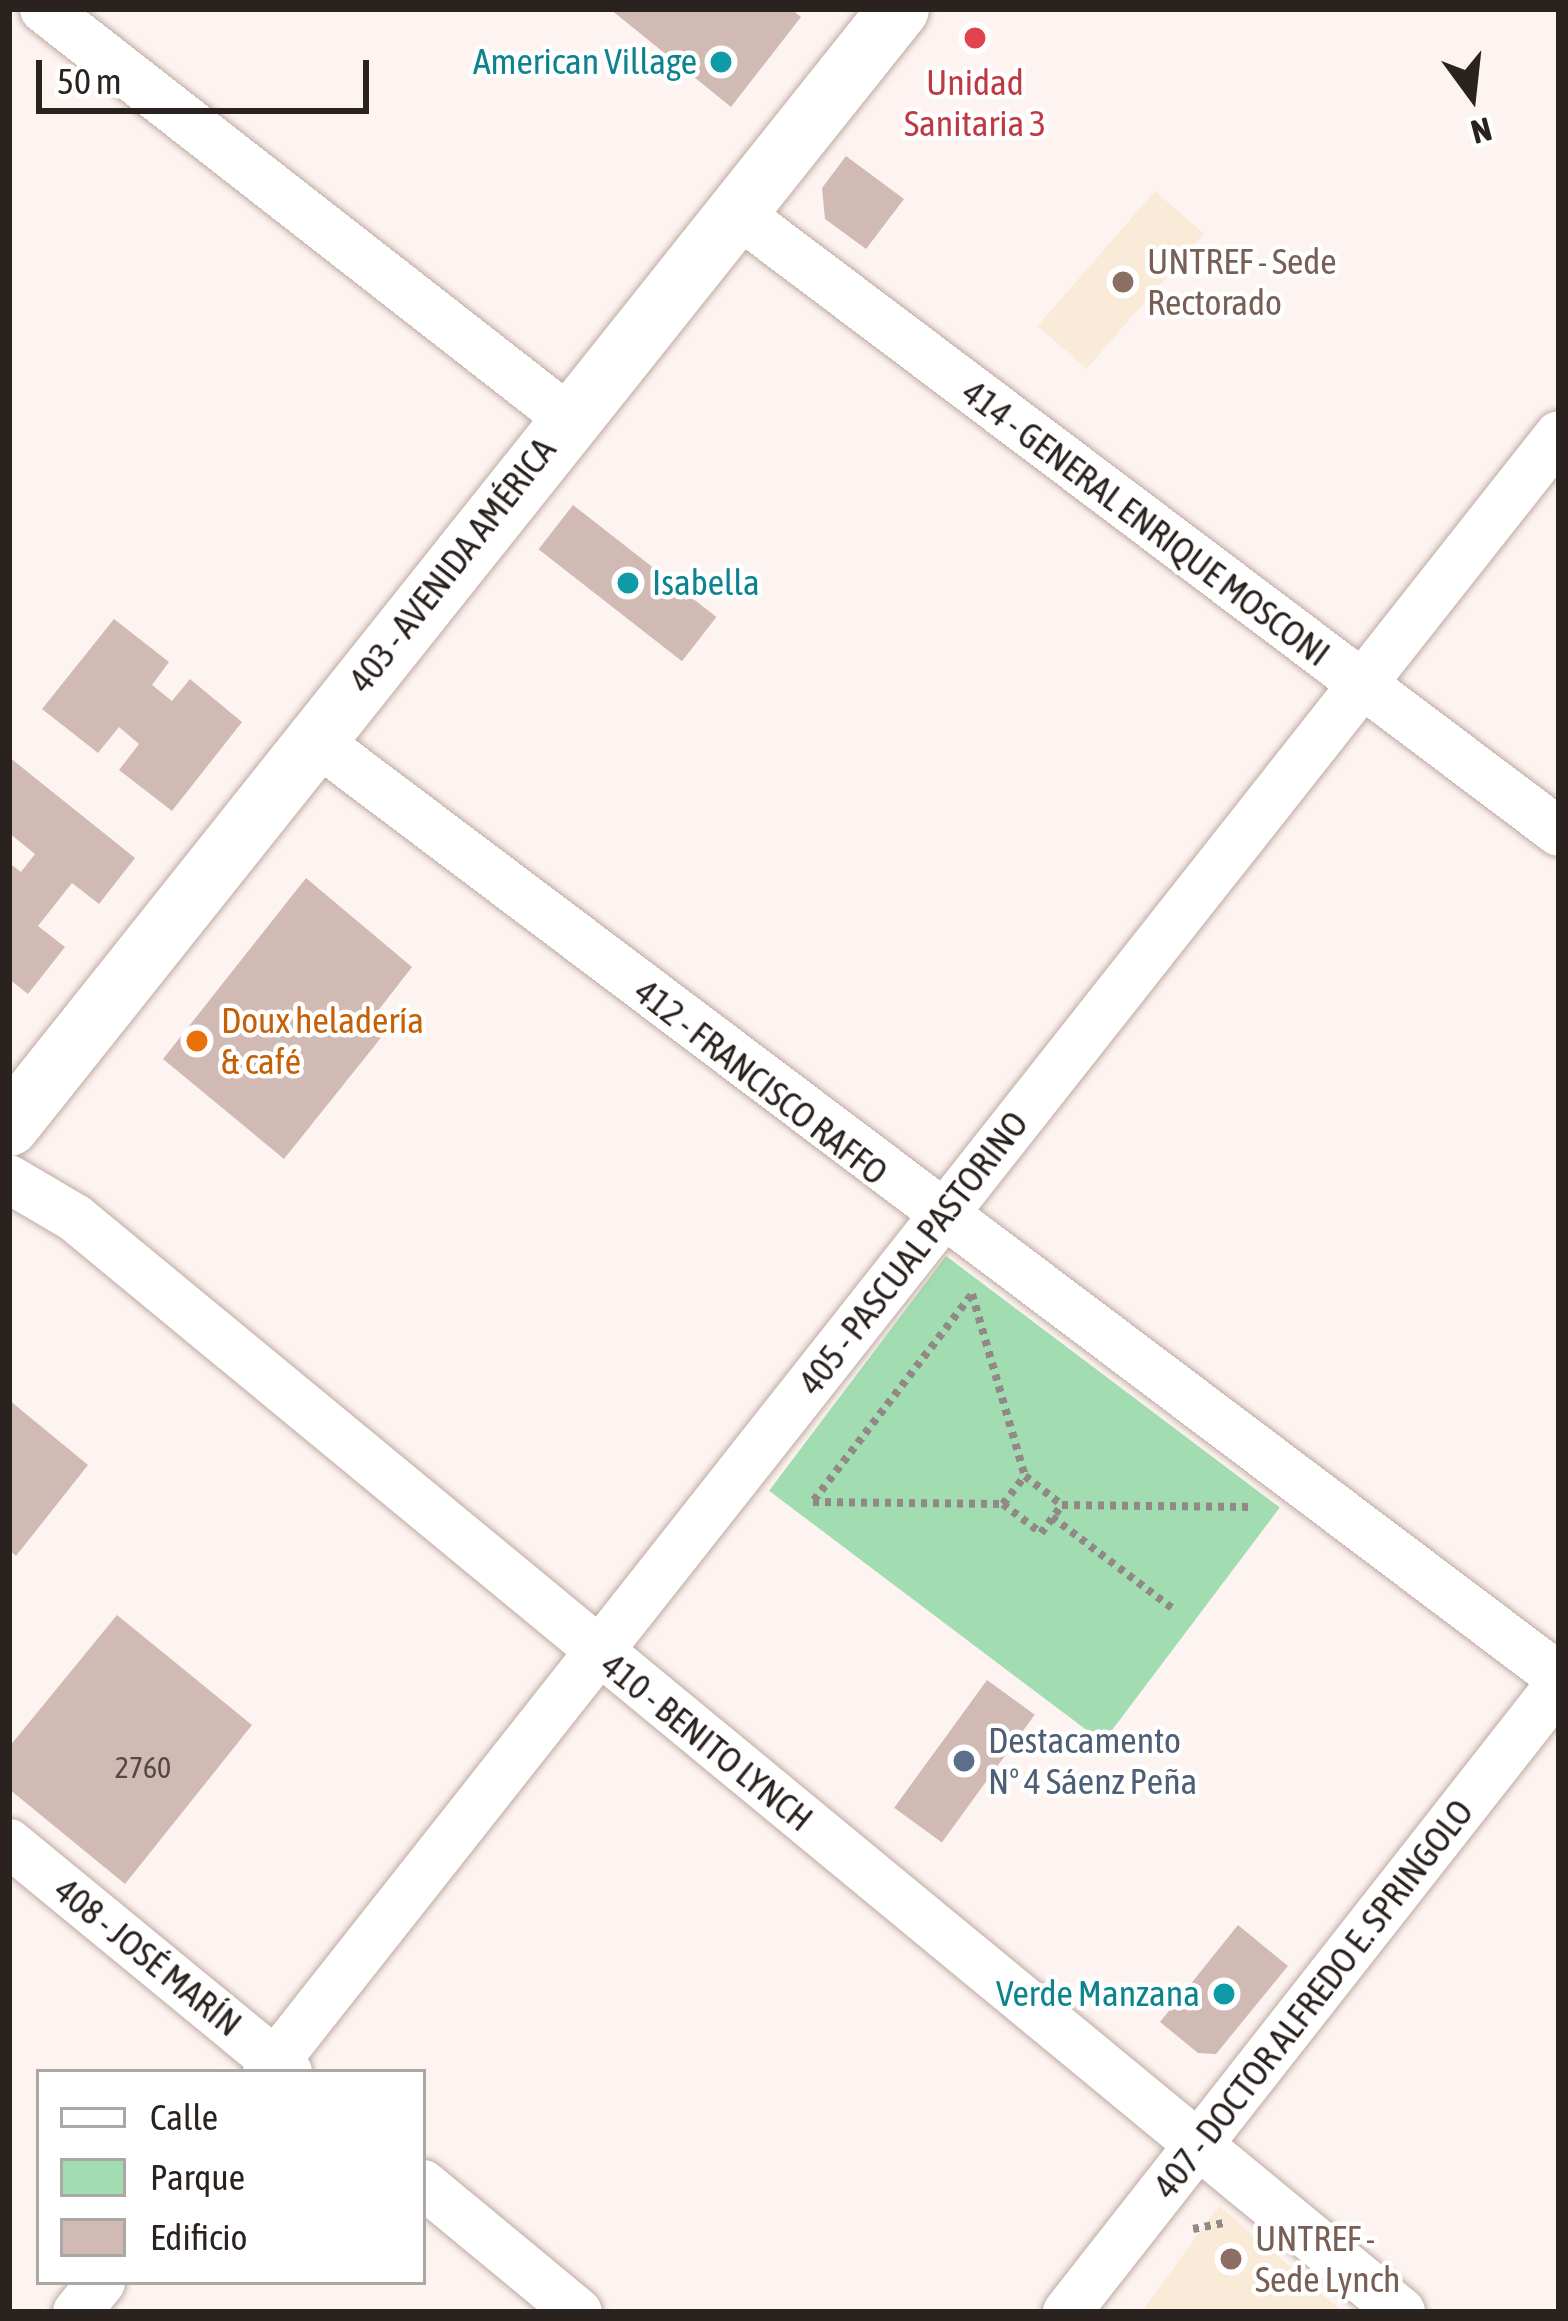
<!DOCTYPE html>
<meta charset="utf-8">
<style>
body{margin:0}
#map{position:relative;width:1568px;height:2321px;overflow:hidden;background:#fdf4f1;font-family:"Asap Condensed",sans-serif}
div>[style]{position:absolute}
[style*='--x']{left:calc(var(--x)*1px);top:calc(var(--y)*1px);width:calc(var(--w)*1px);rotate:calc(var(--a)*1deg)}
.education>*{inset:0;background:#faead8;transform-origin:0 0}
.green>*{inset:0;background:#a1ddb1;transform-origin:0 0}
.building>*{inset:0;background:#d0bab3;transform-origin:0 0}
.path>*{height:8px;margin-top:-4px;transform-origin:0;background:repeating-linear-gradient(90deg,#928986 0 6px,transparent 0 12px)}
.roads{filter:drop-shadow(0 0 3px #bfaba3) drop-shadow(0 0 3px #bfaba3)}
.minor>*{height:48px;margin:-24px;padding:0 24px;transform-origin:24px;border-radius:24px;background:#fff}
.major>*{height:60px;margin:-30px;padding:0 30px;transform-origin:30px;border-radius:30px;background:#fff}
.dots>*{width:33px;height:33px;translate:-50% -50%;box-sizing:border-box;border:6px solid #fff;border-radius:50%}
span{translate:-50% -50%;white-space:nowrap;text-align:center;line-height:1.15;-webkit-text-stroke:9px #fff;paint-order:stroke}
.number-label{font-size:30px;color:#544844}
.number-label span{-webkit-text-stroke-width:0}
.culture-label{font-size:36px;color:#0d838f}
.right{translate:-100% -50%;text-align:right}
.left{translate:0 -50%;text-align:left}
.health-label{font-size:36px;color:#be3a42}
.education-label{font-size:36px;color:#785e54}
.street-label{font-size:36px;color:#2a221f}
.food-label{font-size:36px;color:#c56008}
.service-label{font-size:36px;color:#4e5e75}
.frame{position:absolute;inset:0;border:12px solid #2a221f;pointer-events:none}
.legend{position:absolute;left:36px;top:2069px;width:390px;height:216px;box-sizing:border-box;background:#fff;border:3px solid #aaa7a5;margin:0;padding:15px 21px;list-style:none;font-size:36px;color:#2a221f}
.legend li{display:flex;align-items:center;gap:24px;height:60px}
.legend b{width:60px;border:3px solid #aaa7a5}
.north{position:absolute;left:1412px;top:36px;width:120px;height:120px;-webkit-text-stroke:9px #fff;paint-order:stroke;rotate:165deg;font-size:33px;font-weight:700;line-height:48px;text-align:center;color:#2a221f}
.north::after{content:'';display:block;margin:auto;width:42px;height:54px;background:#2a221f;clip-path:polygon(50% 0,100% 100%,50% 72%,0 100%)}
.scale{position:absolute;left:36px;top:60px;width:333px;height:54px;box-sizing:border-box;border:6px solid #2a221f;border-top:0;padding-left:15px;font-size:36px;line-height:42px;white-space:nowrap;color:#2a221f;-webkit-text-stroke:9px #fff;paint-order:stroke}
</style>
<div id="map">
<div class="education">
<i style="left:1155px;top:191px;width:65px;height:179px;rotate:41deg"></i>
<i style="clip-path:polygon(1219px 2206px,1343px 2312px,1141px 2312px)"></i>
</div>
<div class="green">
<i style="left:946px;top:1256px;width:418px;height:294px;rotate:37deg"></i>
</div>
<div class="building">
<i style="clip-path:polygon(610px 9px,791px 9px,801px 17px,731px 107px)"></i>
<i style="clip-path:polygon(846px 156px,904px 199px,866px 249px,825px 219px,822px 188px)"></i>
<i style="left:573px;top:505px;width:182px;height:56px;rotate:38deg"></i>
<i style="clip-path:polygon(114px 619px,169px 662px,152px 685px,172px 701px,190px 679px,242px 722px,172px 811px,119px 770px,139px 744px,119px 727px,98px 753px,42px 709px)"></i>
<i style="clip-path:polygon(9px 757px,135px 858px,99px 904px,72px 883px,38px 926px,65px 947px,28px 994px,9px 979px,9px 863px,21px 872px,35px 854px,9px 833px)"></i>
<i style="clip-path:polygon(306px 878px,412px 967px,377px 1012px,392px 1024px,284px 1159px,163px 1059px)"></i>
<i style="clip-path:polygon(9px 1400px,88px 1465px,16px 1556px,9px 1550px)"></i>
<i style="clip-path:polygon(117px 1615px,252px 1725px,125px 1884px,9px 1789px,9px 1747px)"></i>
<i style="left:987px;top:1680px;width:59px;height:158px;rotate:36deg"></i>
<i style="clip-path:polygon(1238px 1925px,1288px 1966px,1216px 2054px,1198px 2053px,1160px 2022px)"></i>
</div>
<div class="path">
<i style="--x:972;--y:1294;--w:190;--a:73.8"></i>
<i style="--x:1025;--y:1476;--w:47;--a:38.1"></i>
<i style="--x:1062;--y:1505;--w:190;--a:0.6"></i>
<i style="--x:814;--y:1500;--w:260;--a:-52.5"></i>
<i style="--x:813;--y:1502;--w:190;--a:0.6"></i>
<i style="--x:1003;--y:1504;--w:48;--a:37.3"></i>
<i style="--x:1041;--y:1533;--w:35;--a:-53"></i>
<i style="--x:1003;--y:1504;--w:36;--a:-52"></i>
<i style="--x:1052;--y:1517;--w:152;--a:37.2"></i>
<i style="--x:1193;--y:2229;--w:32;--a:-11"></i>
</div>
<div class="roads">
<div class="minor">
<i style="--x:44;--y:9;--w:665;--a:37.97"></i>
<i style="--x:736;--y:212;--w:1030;--a:36.99"></i>
<i style="--x:314;--y:739;--w:1559;--a:36.99"></i>
<i style="--x:9;--y:1179;--w:77;--a:30.6"></i>
<i style="--x:75;--y:1218;--w:1719;--a:39.52"></i>
<i style="--x:9;--y:1843;--w:361;--a:39.4"></i>
<i style="--x:267;--y:2072;--w:2085;--a:-51.72"></i>
<i style="--x:423;--y:2184;--w:201;--a:39.6"></i>
<i style="--x:77;--y:2312;--w:38;--a:-51"></i>
<i style="--x:1067;--y:2312;--w:797;--a:-51.88"></i>
</div>
<div class="major">
<i style="--x:9;--y:1126;--w:1428;--a:-51.45"></i>
</div>
</div>
<div class="dots">
<i style="left:975px;top:38px;background:#e0444e"></i>
<i style="left:721px;top:62px;background:#0f9aa8"></i>
<i style="left:1123px;top:282px;background:#8d6e63"></i>
<i style="left:628px;top:583px;background:#0f9aa8"></i>
<i style="left:197px;top:1041px;background:#e8710a"></i>
<i style="left:964px;top:1761px;background:#5c6f8a"></i>
<i style="left:1224px;top:1994px;background:#0f9aa8"></i>
<i style="left:1231px;top:2259px;background:#8d6e63"></i>
</div>
<div class="number-label">
<span style="left:143px;top:1767px">2760</span>
</div>
<div class="culture-label">
<span class="right" style="left:697px;top:62px">American Village</span>
<span class="left" style="left:652px;top:583px">Isabella</span>
<span class="right" style="left:1200px;top:1994px">Verde Manzana</span>
</div>
<div class="health-label">
<span style="left:975px;top:103px">Unidad<br>Sanitaria 3</span>
</div>
<div class="education-label">
<span class="left" style="left:1147px;top:282px">UNTREF - Sede<br>Rectorado</span>
<span class="left" style="left:1255px;top:2259px">UNTREF -<br>Sede Lynch</span>
</div>
<div class="street-label">
<span style="left:1146px;top:523px;rotate:37deg">414 - GENERAL ENRIQUE MOSCONI</span>
<span style="left:452px;top:565px;rotate:-52deg">403 - AVENIDA AMÉRICA</span>
<span style="left:761px;top:1082px;rotate:38deg">412 - FRANCISCO RAFFO</span>
<span style="left:913px;top:1253px;rotate:-52deg">405 - PASCUAL PASTORINO</span>
<span style="left:707px;top:1742px;rotate:39deg">410 - BENITO LYNCH</span>
<span style="left:148px;top:1957px;rotate:39deg">408 - JOSÉ MARÍN</span>
<span style="left:1313px;top:1999px;rotate:-52deg">407 - DOCTOR ALFREDO E. SPRINGOLO</span>
</div>
<div class="food-label">
<span class="left" style="left:221px;top:1041px">Doux heladería<br>&amp; café</span>
</div>
<div class="service-label">
<span class="left" style="left:988px;top:1761px">Destacamento<br>N° 4 Sáenz Peña</span>
</div>
<div class="frame"></div>
<ul class="legend">
<li><b style="height:15px;background:#fff"></b>Calle</li>
<li><b style="height:33px;background:#a1ddb1"></b>Parque</li>
<li><b style="height:33px;background:#d0bab3"></b>Edificio</li>
</ul>
<div class="north">N</div>
<div class="scale">50 m</div>
</div>
